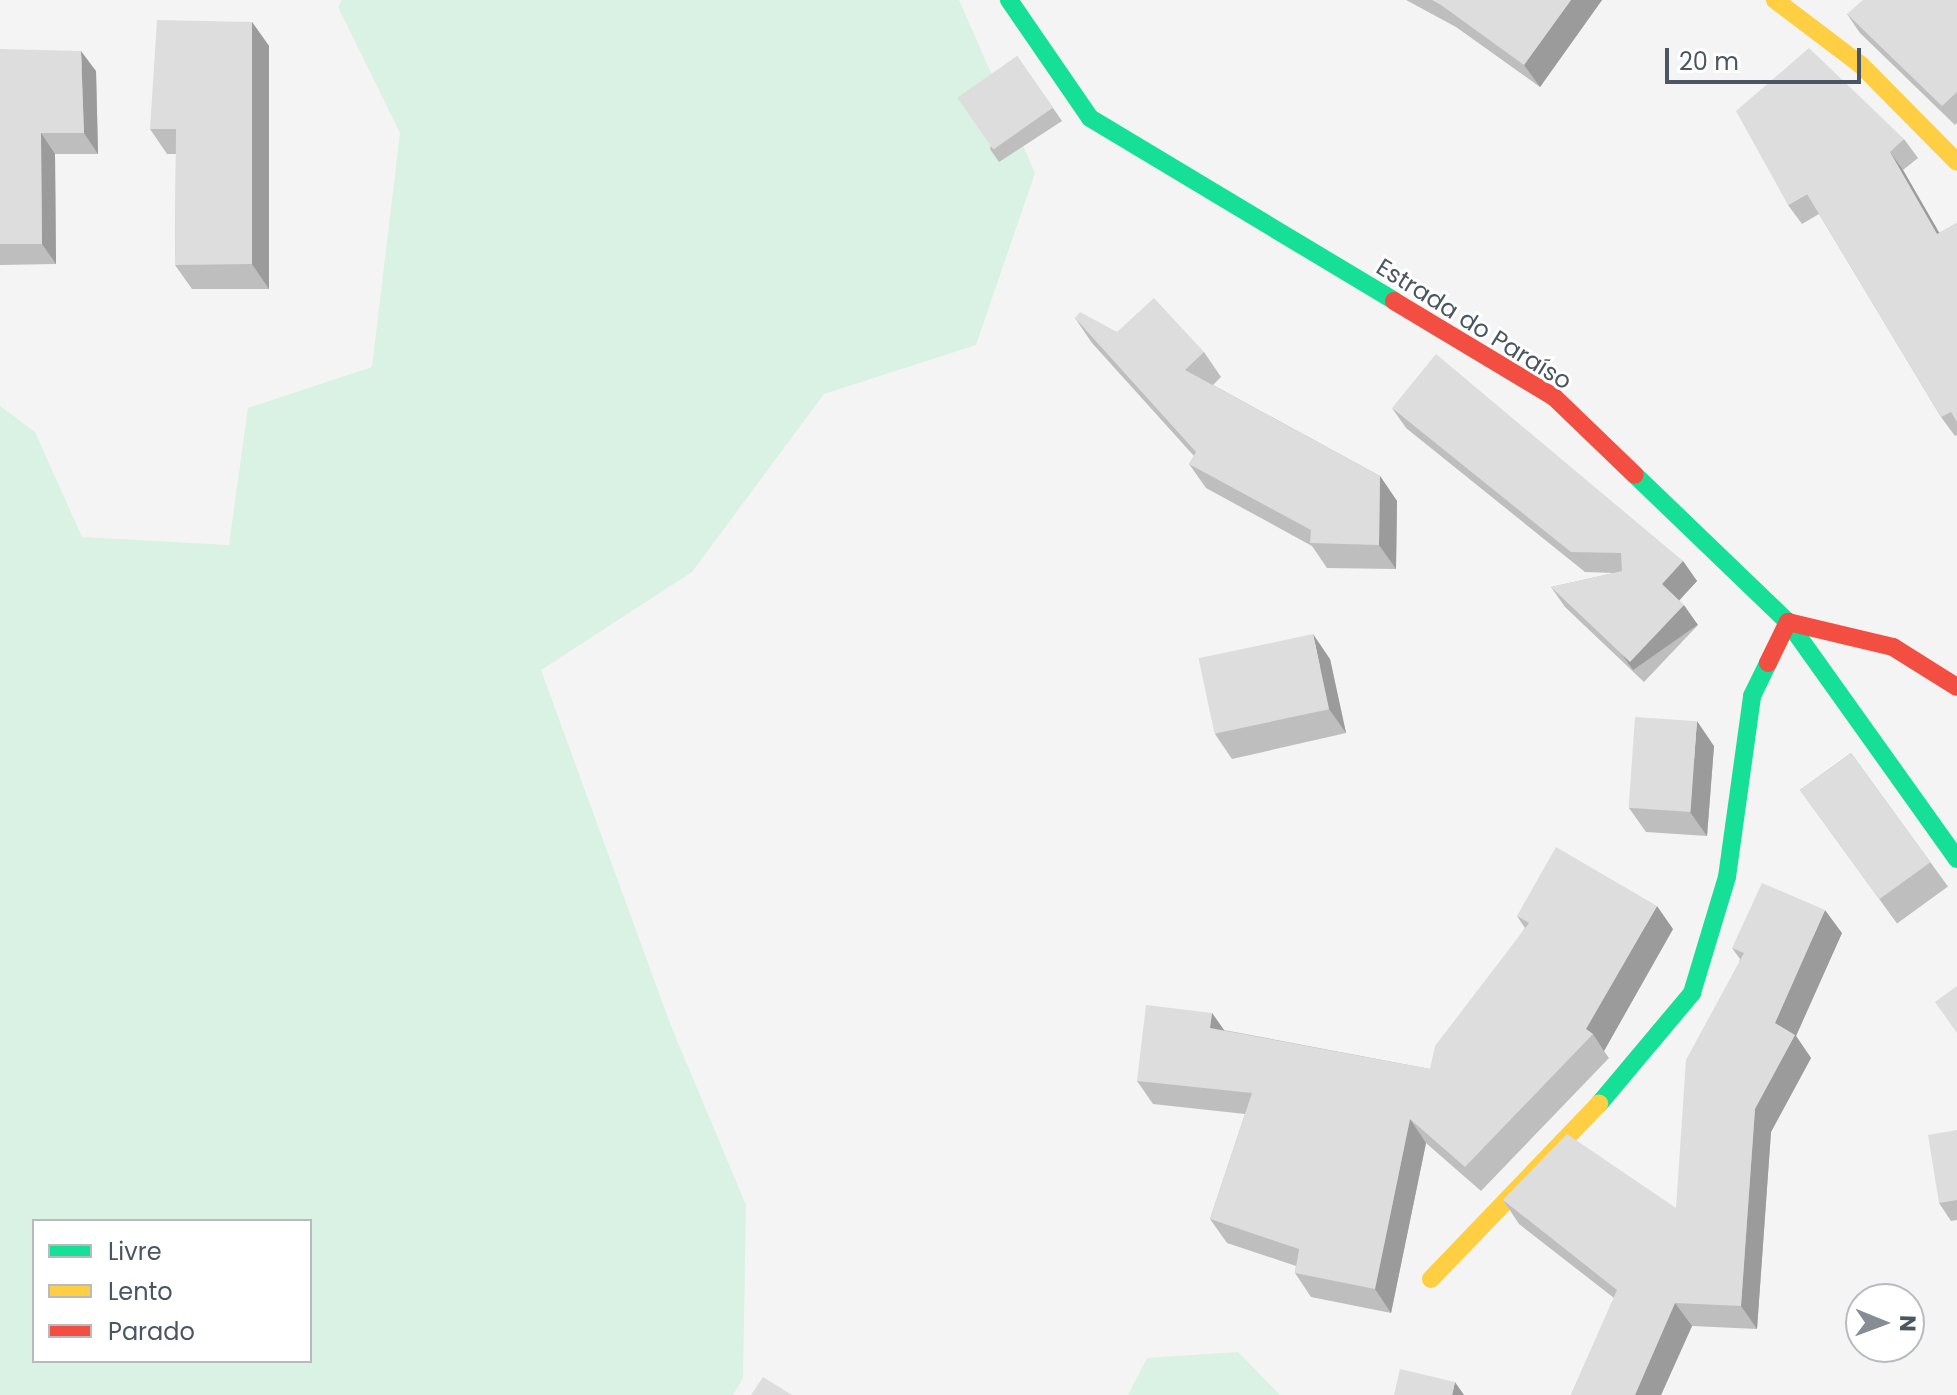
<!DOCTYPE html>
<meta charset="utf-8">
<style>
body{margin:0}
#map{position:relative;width:1957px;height:1395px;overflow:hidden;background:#f4f4f4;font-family:Poppins,sans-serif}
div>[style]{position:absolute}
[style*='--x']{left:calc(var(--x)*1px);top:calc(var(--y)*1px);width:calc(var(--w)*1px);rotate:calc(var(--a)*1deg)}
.green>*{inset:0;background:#d9f2e3}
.fast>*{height:18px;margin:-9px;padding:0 9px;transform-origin:9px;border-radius:9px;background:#16e098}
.slow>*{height:18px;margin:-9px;padding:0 9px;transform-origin:9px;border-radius:9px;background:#ffcf43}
.jam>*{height:18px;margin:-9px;padding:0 9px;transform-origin:9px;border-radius:9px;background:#f24e42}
.wall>*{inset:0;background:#bebebf;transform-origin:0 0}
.shaded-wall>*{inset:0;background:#9b9b9b;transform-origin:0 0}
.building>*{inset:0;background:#ddddde;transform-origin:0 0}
span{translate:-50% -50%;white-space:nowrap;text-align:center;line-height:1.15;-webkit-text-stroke:6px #fff;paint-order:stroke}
.street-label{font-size:24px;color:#4a5661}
.legend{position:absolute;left:32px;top:1219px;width:280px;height:144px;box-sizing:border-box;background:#fff;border:2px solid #b7bbc0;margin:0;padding:10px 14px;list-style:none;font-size:24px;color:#4a5661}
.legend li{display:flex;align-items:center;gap:16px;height:40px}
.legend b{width:40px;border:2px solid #b7bbc0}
.north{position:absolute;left:1845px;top:1283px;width:80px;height:80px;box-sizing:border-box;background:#fff;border:2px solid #b7bbc0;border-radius:50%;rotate:91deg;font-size:22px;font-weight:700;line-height:32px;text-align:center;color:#4a5661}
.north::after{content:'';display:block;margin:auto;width:28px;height:36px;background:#868d94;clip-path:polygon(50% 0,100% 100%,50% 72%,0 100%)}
.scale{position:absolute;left:1665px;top:48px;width:196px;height:36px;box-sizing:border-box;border:4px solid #4a5661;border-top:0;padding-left:10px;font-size:24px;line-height:28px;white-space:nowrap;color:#4a5661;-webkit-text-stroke:6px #fff;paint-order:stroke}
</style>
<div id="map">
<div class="green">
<i style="clip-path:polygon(evenodd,342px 0,959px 0,1035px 173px,976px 345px,824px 394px,692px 572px,541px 670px,671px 1026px,746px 1205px,743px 1378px,733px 1395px,0 1395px,0 406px,35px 432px,82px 537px,229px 545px,248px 408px,372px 367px,400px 133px,338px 7px,342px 0,34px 1221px,310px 1221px,310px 1361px,34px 1361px,34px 1221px)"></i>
<i style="clip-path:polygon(1238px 1352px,1280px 1395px,1128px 1395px,1147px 1358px)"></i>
</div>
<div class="fast">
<i style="--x:1009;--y:0;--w:143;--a:55.5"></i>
<i style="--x:1090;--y:118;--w:355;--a:31"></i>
<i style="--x:1635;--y:475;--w:212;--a:43.9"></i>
<i style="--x:1788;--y:622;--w:291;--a:54.5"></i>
<i style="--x:1599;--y:1104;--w:145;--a:-50"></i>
<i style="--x:1692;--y:993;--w:121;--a:-73.2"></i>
<i style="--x:1727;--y:877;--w:183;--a:-82.1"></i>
<i style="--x:1752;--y:696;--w:37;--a:-64"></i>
</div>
<div class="slow">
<i style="--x:1775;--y:0;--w:108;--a:37.1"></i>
<i style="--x:1861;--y:65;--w:136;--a:45.3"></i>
<i style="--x:1431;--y:1279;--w:243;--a:-46.2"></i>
</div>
<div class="jam">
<i style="--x:1394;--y:301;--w:187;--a:31"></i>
<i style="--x:1554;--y:397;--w:112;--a:43.9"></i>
<i style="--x:1768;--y:663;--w:46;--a:-64"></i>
<i style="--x:1788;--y:622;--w:108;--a:13.4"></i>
<i style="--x:1893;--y:647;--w:75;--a:32"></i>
</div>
<div class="wall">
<i style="clip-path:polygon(1406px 0,1602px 0,1540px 87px,1456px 27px)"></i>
<i style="clip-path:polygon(1957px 0,1957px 123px,1955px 125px,1860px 33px,1847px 14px)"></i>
<i style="clip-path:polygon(252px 22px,269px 46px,269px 289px,192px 289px,175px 265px,176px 154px,167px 154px,150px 129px)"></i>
<i style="clip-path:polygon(0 49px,96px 71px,98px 154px,55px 154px,56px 264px,0 265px)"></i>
<i style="clip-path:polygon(1017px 56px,1062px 121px,999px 162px,990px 149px)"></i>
<i style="clip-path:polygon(1904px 139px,1918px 158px,1903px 170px,1939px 233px,1957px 223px,1957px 435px,1955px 436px,1941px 417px,1819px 214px,1802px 224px,1788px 205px)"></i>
<i style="clip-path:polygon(1075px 318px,1117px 332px,1204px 352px,1221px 377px,1213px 385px,1380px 476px,1397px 501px,1396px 569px,1327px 568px,1312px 546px,1206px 488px,1189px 464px,1194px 456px,1092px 343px)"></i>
<i style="clip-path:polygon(1392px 408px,1683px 561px,1697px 581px,1679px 600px,1698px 625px,1644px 682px,1565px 607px,1551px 587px,1614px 573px,1585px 572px,1406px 428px)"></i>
<i style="clip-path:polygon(1330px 659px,1346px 733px,1232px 759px,1215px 734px)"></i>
<i style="clip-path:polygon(1714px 746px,1707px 836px,1646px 832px,1629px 808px)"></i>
<i style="left:1851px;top:753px;width:165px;height:63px;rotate:54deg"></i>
<i style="clip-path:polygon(1517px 916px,1673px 929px,1604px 1051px,1609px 1058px,1481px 1191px,1426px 1143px,1391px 1313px,1311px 1297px,1295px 1273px,1296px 1266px,1227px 1243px,1210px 1219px,1245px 1114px,1153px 1104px,1137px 1081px,1212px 1013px,1224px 1030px,1430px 1069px,1525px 928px)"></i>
<i style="clip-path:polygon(1842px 933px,1796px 1036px,1811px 1058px,1771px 1132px,1757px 1329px,1692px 1326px,1661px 1395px,1571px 1395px,1614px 1298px,1519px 1224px,1503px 1200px,1676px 1208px,1740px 959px,1732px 948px)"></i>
<i style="clip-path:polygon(1957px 1130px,1957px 1220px,1951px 1221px,1939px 1203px)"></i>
</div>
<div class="shaded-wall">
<i style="clip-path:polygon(1571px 0,1602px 0,1540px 87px,1524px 65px)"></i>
<i style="clip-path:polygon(252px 22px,269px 46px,269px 289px,252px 264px)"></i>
<i style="clip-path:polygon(81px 51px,96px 71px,98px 154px,84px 133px)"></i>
<i style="clip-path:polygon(41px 133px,55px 154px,56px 264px,42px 244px)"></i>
<i style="clip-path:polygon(1890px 152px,1903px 170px,1951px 253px,1937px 234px)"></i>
<i style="clip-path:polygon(1380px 476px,1397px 501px,1396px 569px,1379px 545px)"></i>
<i style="clip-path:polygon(1683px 561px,1697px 581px,1676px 604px,1662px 584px)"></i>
<i style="left:1684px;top:605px;width:24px;height:79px;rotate:55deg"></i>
<i style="clip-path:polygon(1313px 634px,1330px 659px,1346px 733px,1329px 709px)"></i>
<i style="clip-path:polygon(1697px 721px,1714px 746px,1707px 836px,1690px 812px)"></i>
<i style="clip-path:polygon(1657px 906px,1673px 929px,1604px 1051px,1593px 1034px,1586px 1029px)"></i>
<i style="clip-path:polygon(1825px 910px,1842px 933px,1796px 1036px,1811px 1058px,1771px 1132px,1757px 1329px,1741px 1306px,1755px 1109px,1775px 1023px)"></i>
<i style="clip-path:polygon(1212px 1013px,1228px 1036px,1210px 1028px)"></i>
<i style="clip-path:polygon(1410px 1119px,1426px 1143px,1391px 1313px,1375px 1289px)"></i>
<i style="clip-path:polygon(1675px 1303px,1692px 1326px,1661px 1395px,1635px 1395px)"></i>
<i style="clip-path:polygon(1455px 1382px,1464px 1395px,1452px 1395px)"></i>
</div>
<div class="building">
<i style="clip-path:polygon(1432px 0,1571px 0,1524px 65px,1441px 5px)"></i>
<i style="clip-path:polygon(1863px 0,1957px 0,1957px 92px,1942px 106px,1847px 14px)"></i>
<i style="clip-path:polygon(157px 20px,252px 22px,252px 264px,175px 265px,176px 129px,150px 129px)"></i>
<i style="clip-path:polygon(1809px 48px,1904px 139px,1890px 152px,1937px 234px,1957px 223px,1957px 422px,1951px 412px,1941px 417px,1807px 194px,1788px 205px,1736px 111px)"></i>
<i style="clip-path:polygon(0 49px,81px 51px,84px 133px,41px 133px,42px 244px,0 244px)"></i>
<i style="left:1017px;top:56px;width:63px;height:73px;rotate:55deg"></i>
<i style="clip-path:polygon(1154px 298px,1204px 352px,1185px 370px,1380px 476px,1379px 545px,1310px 543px,1311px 530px,1189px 464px,1196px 452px,1075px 318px,1080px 312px,1117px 332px)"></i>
<i style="clip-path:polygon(1436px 354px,1683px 561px,1662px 584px,1684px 605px,1630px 662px,1551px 587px,1622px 571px,1621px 553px,1571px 552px,1392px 408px)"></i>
<i style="left:1313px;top:634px;width:77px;height:117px;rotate:78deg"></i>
<i style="left:1635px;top:717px;width:62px;height:91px;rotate:4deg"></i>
<i style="left:1851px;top:753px;width:135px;height:63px;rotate:54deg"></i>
<i style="clip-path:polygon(1556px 847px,1657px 906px,1586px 1029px,1593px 1034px,1465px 1167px,1410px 1119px,1375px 1289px,1295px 1273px,1299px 1249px,1210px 1219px,1252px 1093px,1137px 1081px,1146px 1005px,1212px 1013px,1210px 1028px,1430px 1069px,1435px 1046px,1529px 923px,1517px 916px)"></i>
<i style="clip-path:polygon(1762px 883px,1825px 910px,1775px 1023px,1795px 1035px,1755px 1109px,1741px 1306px,1675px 1303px,1635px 1395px,1571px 1395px,1617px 1290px,1503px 1200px,1567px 1134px,1676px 1208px,1686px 1060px,1744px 953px,1732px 948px)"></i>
<i style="clip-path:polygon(1957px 986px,1957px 1033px,1935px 1002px)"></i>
<i style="clip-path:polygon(1957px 1130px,1957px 1200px,1939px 1203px,1928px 1135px)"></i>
<i style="clip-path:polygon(1400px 1369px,1455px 1382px,1452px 1395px,1394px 1395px)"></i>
<i style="clip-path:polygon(763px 1377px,792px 1395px,751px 1395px)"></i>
</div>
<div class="street-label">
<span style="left:1474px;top:324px;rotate:32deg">Estrada do Paraíso</span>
</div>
<ul class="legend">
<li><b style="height:10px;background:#16e098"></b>Livre</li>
<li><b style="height:10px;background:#ffcf43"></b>Lento</li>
<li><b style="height:10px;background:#f24e42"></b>Parado</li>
</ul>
<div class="north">N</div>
<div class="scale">20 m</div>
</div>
